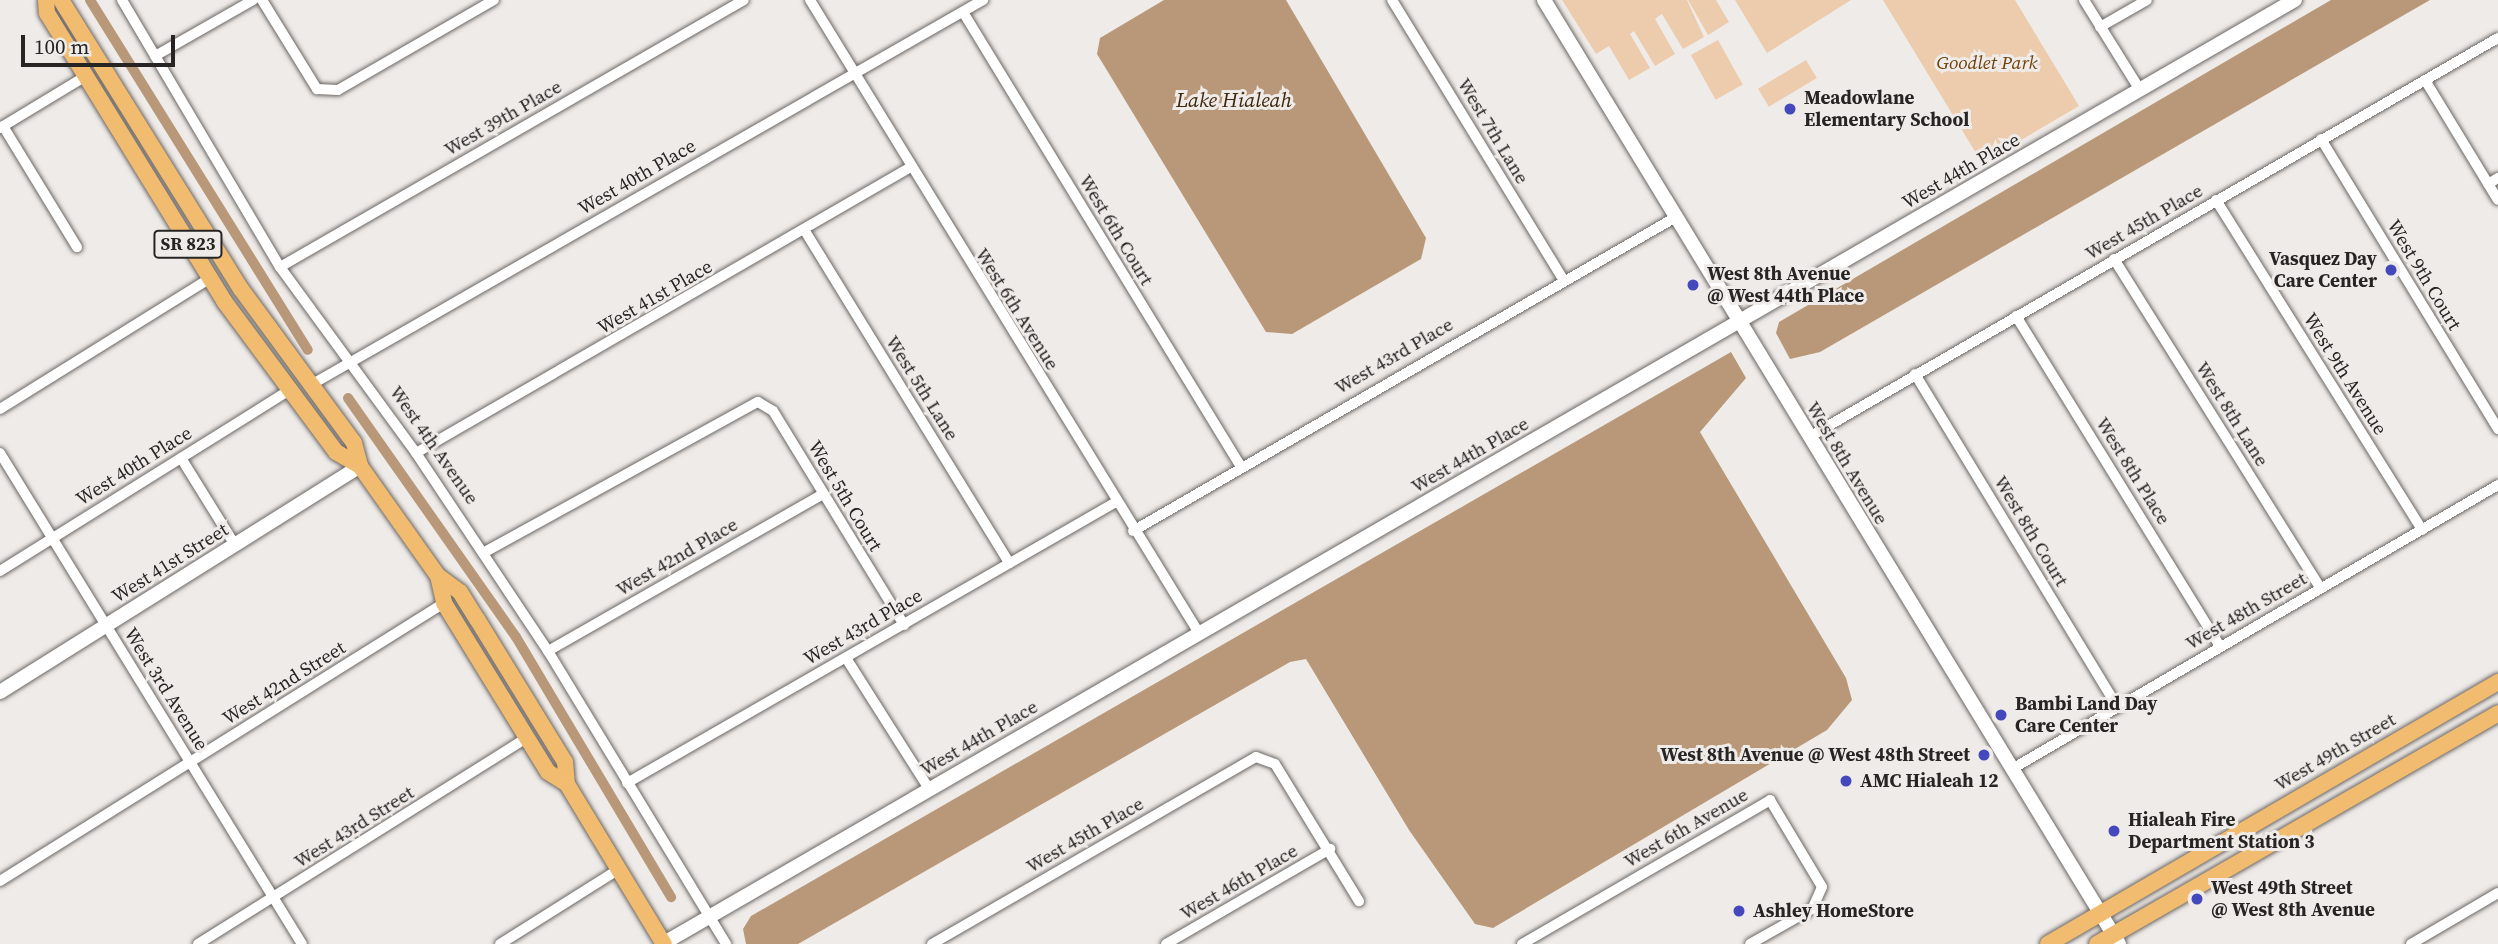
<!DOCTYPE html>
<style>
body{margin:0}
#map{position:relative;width:2498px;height:944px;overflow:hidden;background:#efebe8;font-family:"Source Serif 4",serif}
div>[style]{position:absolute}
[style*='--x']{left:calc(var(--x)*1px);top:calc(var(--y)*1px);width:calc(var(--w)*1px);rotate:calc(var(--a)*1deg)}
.green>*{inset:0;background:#ecccad;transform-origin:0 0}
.water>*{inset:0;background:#b89878}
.canal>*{height:10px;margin:-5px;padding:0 5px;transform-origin:5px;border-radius:5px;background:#b89878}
.roads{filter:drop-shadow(0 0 2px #6b6764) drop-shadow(0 0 2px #6b6764)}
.street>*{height:10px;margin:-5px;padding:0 5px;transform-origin:5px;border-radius:5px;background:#fff}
.secondary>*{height:14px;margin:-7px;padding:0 7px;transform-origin:7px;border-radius:7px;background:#fff}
.primary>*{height:16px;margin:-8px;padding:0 8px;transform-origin:8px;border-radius:8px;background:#f2bc70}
.dots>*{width:19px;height:19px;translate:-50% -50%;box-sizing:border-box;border:4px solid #efebe8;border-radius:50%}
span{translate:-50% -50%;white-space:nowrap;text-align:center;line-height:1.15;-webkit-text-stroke:6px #efebe8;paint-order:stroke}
.shield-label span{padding:2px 5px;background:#efebe8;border:2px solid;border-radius:5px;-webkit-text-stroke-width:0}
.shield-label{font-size:18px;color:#272524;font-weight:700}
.park-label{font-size:19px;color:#6f430d;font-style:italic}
.poi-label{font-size:19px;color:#272524;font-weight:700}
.left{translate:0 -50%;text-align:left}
.right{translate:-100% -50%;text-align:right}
.street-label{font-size:19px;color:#272524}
.water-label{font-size:21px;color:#3f280d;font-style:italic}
.scale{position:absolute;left:21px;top:35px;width:154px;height:32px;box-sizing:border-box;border:4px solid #272524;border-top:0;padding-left:9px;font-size:21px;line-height:24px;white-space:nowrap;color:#272524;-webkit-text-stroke:5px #efebe8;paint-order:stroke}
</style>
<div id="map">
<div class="green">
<i style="clip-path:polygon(1562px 0,1687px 0,1704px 37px,1683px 49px,1662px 14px,1655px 19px,1675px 54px,1655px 66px,1634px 31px,1630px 34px,1650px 68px,1629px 80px,1609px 46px,1596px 54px)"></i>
<i style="clip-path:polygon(1688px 0,1716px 0,1729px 22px,1708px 35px)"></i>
<i style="clip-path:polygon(1735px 0,1851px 0,1767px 53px)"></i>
<i style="clip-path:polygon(1883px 0,2015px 0,2079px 106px,1982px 163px)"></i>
<i style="left:1718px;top:40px;width:51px;height:31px;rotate:61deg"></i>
<i style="left:1806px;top:60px;width:21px;height:56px;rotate:59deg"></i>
</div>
<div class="water">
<i style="clip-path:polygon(1164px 0,1286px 0,1426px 238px,1421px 259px,1292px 334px,1266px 332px,1097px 54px,1100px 38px)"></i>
<i style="clip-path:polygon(2331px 0,2430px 0,1820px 352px,1790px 359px,1776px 333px,1779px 322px)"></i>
<i style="clip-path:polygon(1731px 352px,1746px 378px,1700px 432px,1846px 678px,1852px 700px,1827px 730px,1493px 928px,1475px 924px,1409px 830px,1306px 659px,1290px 662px,798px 944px,746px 944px,743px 929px,751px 916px)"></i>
</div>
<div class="canal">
<i style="--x:90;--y:0;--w:412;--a:58.1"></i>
<i style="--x:348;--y:398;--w:292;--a:54.9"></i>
<i style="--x:516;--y:637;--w:303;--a:59.2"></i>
</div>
<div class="roads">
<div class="street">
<i style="--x:122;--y:0;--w:310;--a:59.4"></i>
<i style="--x:280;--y:267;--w:230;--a:53.8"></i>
<i style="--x:416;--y:453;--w:238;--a:56.3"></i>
<i style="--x:548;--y:651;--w:343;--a:58.7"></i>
<i style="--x:262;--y:0;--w:105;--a:58.3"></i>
<i style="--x:317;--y:89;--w:21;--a:3"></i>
<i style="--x:338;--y:90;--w:180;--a:-30"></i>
<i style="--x:810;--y:0;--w:743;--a:58.43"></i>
<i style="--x:1392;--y:0;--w:327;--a:58.5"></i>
<i style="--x:2084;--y:0;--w:106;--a:58.1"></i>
<i style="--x:963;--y:12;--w:531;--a:58.56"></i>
<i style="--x:2100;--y:27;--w:54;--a:-29.9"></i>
<i style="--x:155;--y:56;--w:113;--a:-29.7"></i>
<i style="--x:2425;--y:80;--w:140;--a:58.7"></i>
<i style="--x:3;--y:126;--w:142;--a:58.6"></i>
<i style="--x:0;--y:128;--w:100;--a:-31.2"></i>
<i style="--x:2321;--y:139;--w:340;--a:58.6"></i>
<i style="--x:2488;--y:184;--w:12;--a:-31"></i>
<i style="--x:2216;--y:200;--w:389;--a:58"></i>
<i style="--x:805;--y:231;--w:390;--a:58.4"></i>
<i style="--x:2114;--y:259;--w:388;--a:57.9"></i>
<i style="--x:280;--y:267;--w:535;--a:-29.92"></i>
<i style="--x:2016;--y:316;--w:387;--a:58.3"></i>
<i style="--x:1915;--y:374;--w:389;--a:58.7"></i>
<i style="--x:309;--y:386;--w:777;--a:-29.8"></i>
<i style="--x:0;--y:409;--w:246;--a:-31.9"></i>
<i style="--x:1809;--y:437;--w:796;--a:-30.08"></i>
<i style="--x:0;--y:453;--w:576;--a:58.41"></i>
<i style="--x:416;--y:453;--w:569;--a:-30.03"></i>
<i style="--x:181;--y:458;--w:102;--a:58.2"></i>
<i style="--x:1133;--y:531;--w:627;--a:-30.04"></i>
<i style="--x:483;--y:553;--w:314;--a:-28.8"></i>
<i style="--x:758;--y:402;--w:17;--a:31"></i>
<i style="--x:773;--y:411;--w:251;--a:58.5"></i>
<i style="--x:0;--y:571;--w:340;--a:-32"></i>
<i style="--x:548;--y:651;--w:317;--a:-29.7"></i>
<i style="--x:846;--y:658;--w:155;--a:57.6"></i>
<i style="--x:2012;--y:769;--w:563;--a:-30.3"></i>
<i style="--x:627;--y:783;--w:564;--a:-29.88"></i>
<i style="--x:0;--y:881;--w:524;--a:-32.05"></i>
<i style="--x:198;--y:944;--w:388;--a:-32.1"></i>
<i style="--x:500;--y:944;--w:141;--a:-32.2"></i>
<i style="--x:932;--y:944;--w:374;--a:-30"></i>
<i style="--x:1256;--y:757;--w:20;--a:20"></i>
<i style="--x:1275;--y:764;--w:161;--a:58.5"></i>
<i style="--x:1166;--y:944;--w:190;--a:-30.1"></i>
<i style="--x:1522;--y:944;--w:287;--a:-30.1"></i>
<i style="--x:1770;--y:800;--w:101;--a:59.1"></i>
<i style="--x:1822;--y:887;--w:24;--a:114"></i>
<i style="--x:1812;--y:909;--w:71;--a:150.6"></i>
<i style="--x:2411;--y:944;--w:101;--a:-30.4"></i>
</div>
<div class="secondary">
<i style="--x:1544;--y:0;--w:1105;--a:58.65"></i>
<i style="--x:0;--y:692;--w:425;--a:-32.1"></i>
<i style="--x:664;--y:943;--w:1884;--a:-30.04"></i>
</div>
<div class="primary">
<i style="--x:46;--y:0;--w:13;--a:86"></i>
<i style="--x:47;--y:13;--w:338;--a:58.4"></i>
<i style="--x:224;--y:301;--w:188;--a:53.4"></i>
<i style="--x:336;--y:452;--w:28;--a:30"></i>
<i style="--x:61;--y:0;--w:340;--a:58.1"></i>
<i style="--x:241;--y:289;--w:191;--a:53.7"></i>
<i style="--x:354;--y:443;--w:24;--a:75"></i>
<i style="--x:360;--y:466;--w:135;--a:54.7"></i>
<i style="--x:438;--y:576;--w:27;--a:36"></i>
<i style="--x:460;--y:592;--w:32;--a:58"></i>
<i style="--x:477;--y:619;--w:168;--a:58.4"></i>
<i style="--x:565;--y:762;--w:22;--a:85"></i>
<i style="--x:438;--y:576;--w:28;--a:77"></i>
<i style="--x:444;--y:603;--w:198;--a:58.4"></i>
<i style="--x:548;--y:772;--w:22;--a:32"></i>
<i style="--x:567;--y:784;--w:187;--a:58.8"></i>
<i style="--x:2048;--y:944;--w:521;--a:-30.21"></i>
<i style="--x:2097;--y:944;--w:463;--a:-29.9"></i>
</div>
</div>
<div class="dots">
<i style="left:1790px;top:109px;background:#4548bd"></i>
<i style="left:2391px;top:270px;background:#4548bd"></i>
<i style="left:1693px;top:285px;background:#4548bd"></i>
<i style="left:2001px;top:715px;background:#4548bd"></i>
<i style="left:1984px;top:755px;background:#4548bd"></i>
<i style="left:1846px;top:781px;background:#4548bd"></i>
<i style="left:2114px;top:831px;background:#4548bd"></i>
<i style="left:2197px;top:899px;background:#4548bd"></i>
<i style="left:1739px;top:911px;background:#4548bd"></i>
</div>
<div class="shield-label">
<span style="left:188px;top:244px">SR 823</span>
</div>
<div class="park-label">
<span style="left:1987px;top:63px">Goodlet Park</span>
</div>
<div class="poi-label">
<span class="left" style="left:1804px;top:109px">Meadowlane<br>Elementary School</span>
<span class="right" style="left:2377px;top:270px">Vasquez Day<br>Care Center</span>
<span class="left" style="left:1707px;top:285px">West 8th Avenue<br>@ West 44th Place</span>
<span class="left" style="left:2015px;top:715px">Bambi Land Day<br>Care Center</span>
<span class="right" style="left:1970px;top:755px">West 8th Avenue @ West 48th Street</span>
<span class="left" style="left:1860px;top:781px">AMC Hialeah 12</span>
<span class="left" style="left:2128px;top:831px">Hialeah Fire<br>Department Station 3</span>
<span class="left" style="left:2211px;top:899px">West 49th Street<br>@ West 8th Avenue</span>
<span class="left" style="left:1753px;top:911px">Ashley HomeStore</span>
</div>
<div class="street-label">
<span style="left:503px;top:118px;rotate:-30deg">West 39th Place</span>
<span style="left:1493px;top:131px;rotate:59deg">West 7th Lane</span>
<span style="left:1961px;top:171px;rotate:-30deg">West 44th Place</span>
<span style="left:637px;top:177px;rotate:-30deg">West 40th Place</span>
<span style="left:2144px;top:222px;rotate:-30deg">West 45th Place</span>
<span style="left:1116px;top:230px;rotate:59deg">West 6th Court</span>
<span style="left:2424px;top:275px;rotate:59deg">West 9th Court</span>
<span style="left:655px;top:297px;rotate:-30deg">West 41st Place</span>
<span style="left:1017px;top:309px;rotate:58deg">West 6th Avenue</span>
<span style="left:1394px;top:356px;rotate:-30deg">West 43rd Place</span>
<span style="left:2345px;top:374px;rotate:58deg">West 9th Avenue</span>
<span style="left:922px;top:388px;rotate:58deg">West 5th Lane</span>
<span style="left:2232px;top:414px;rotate:58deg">West 8th Lane</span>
<span style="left:434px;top:445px;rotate:55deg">West 4th Avenue</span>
<span style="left:1470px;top:455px;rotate:-30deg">West 44th Place</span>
<span style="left:1847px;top:463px;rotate:59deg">West 8th Avenue</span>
<span style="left:134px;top:466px;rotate:-32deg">West 40th Place</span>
<span style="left:2133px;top:471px;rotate:58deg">West 8th Place</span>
<span style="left:845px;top:496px;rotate:59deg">West 5th Court</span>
<span style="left:2031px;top:531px;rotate:59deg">West 8th Court</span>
<span style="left:677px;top:557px;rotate:-30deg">West 42nd Place</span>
<span style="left:170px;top:563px;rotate:-32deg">West 41st Street</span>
<span style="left:2246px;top:611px;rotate:-30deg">West 48th Street</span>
<span style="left:863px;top:627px;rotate:-30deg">West 43rd Place</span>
<span style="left:284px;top:683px;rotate:-32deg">West 42nd Street</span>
<span style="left:166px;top:689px;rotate:58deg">West 3rd Avenue</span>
<span style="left:979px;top:738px;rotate:-30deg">West 44th Place</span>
<span style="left:2335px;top:752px;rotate:-30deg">West 49th Street</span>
<span style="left:354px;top:827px;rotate:-32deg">West 43rd Street</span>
<span style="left:1686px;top:828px;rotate:-30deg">West 6th Avenue</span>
<span style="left:1085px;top:835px;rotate:-30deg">West 45th Place</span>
<span style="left:1239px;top:882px;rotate:-30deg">West 46th Place</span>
</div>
<div class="water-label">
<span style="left:1234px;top:100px">Lake Hialeah</span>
</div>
<div class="scale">100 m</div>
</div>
